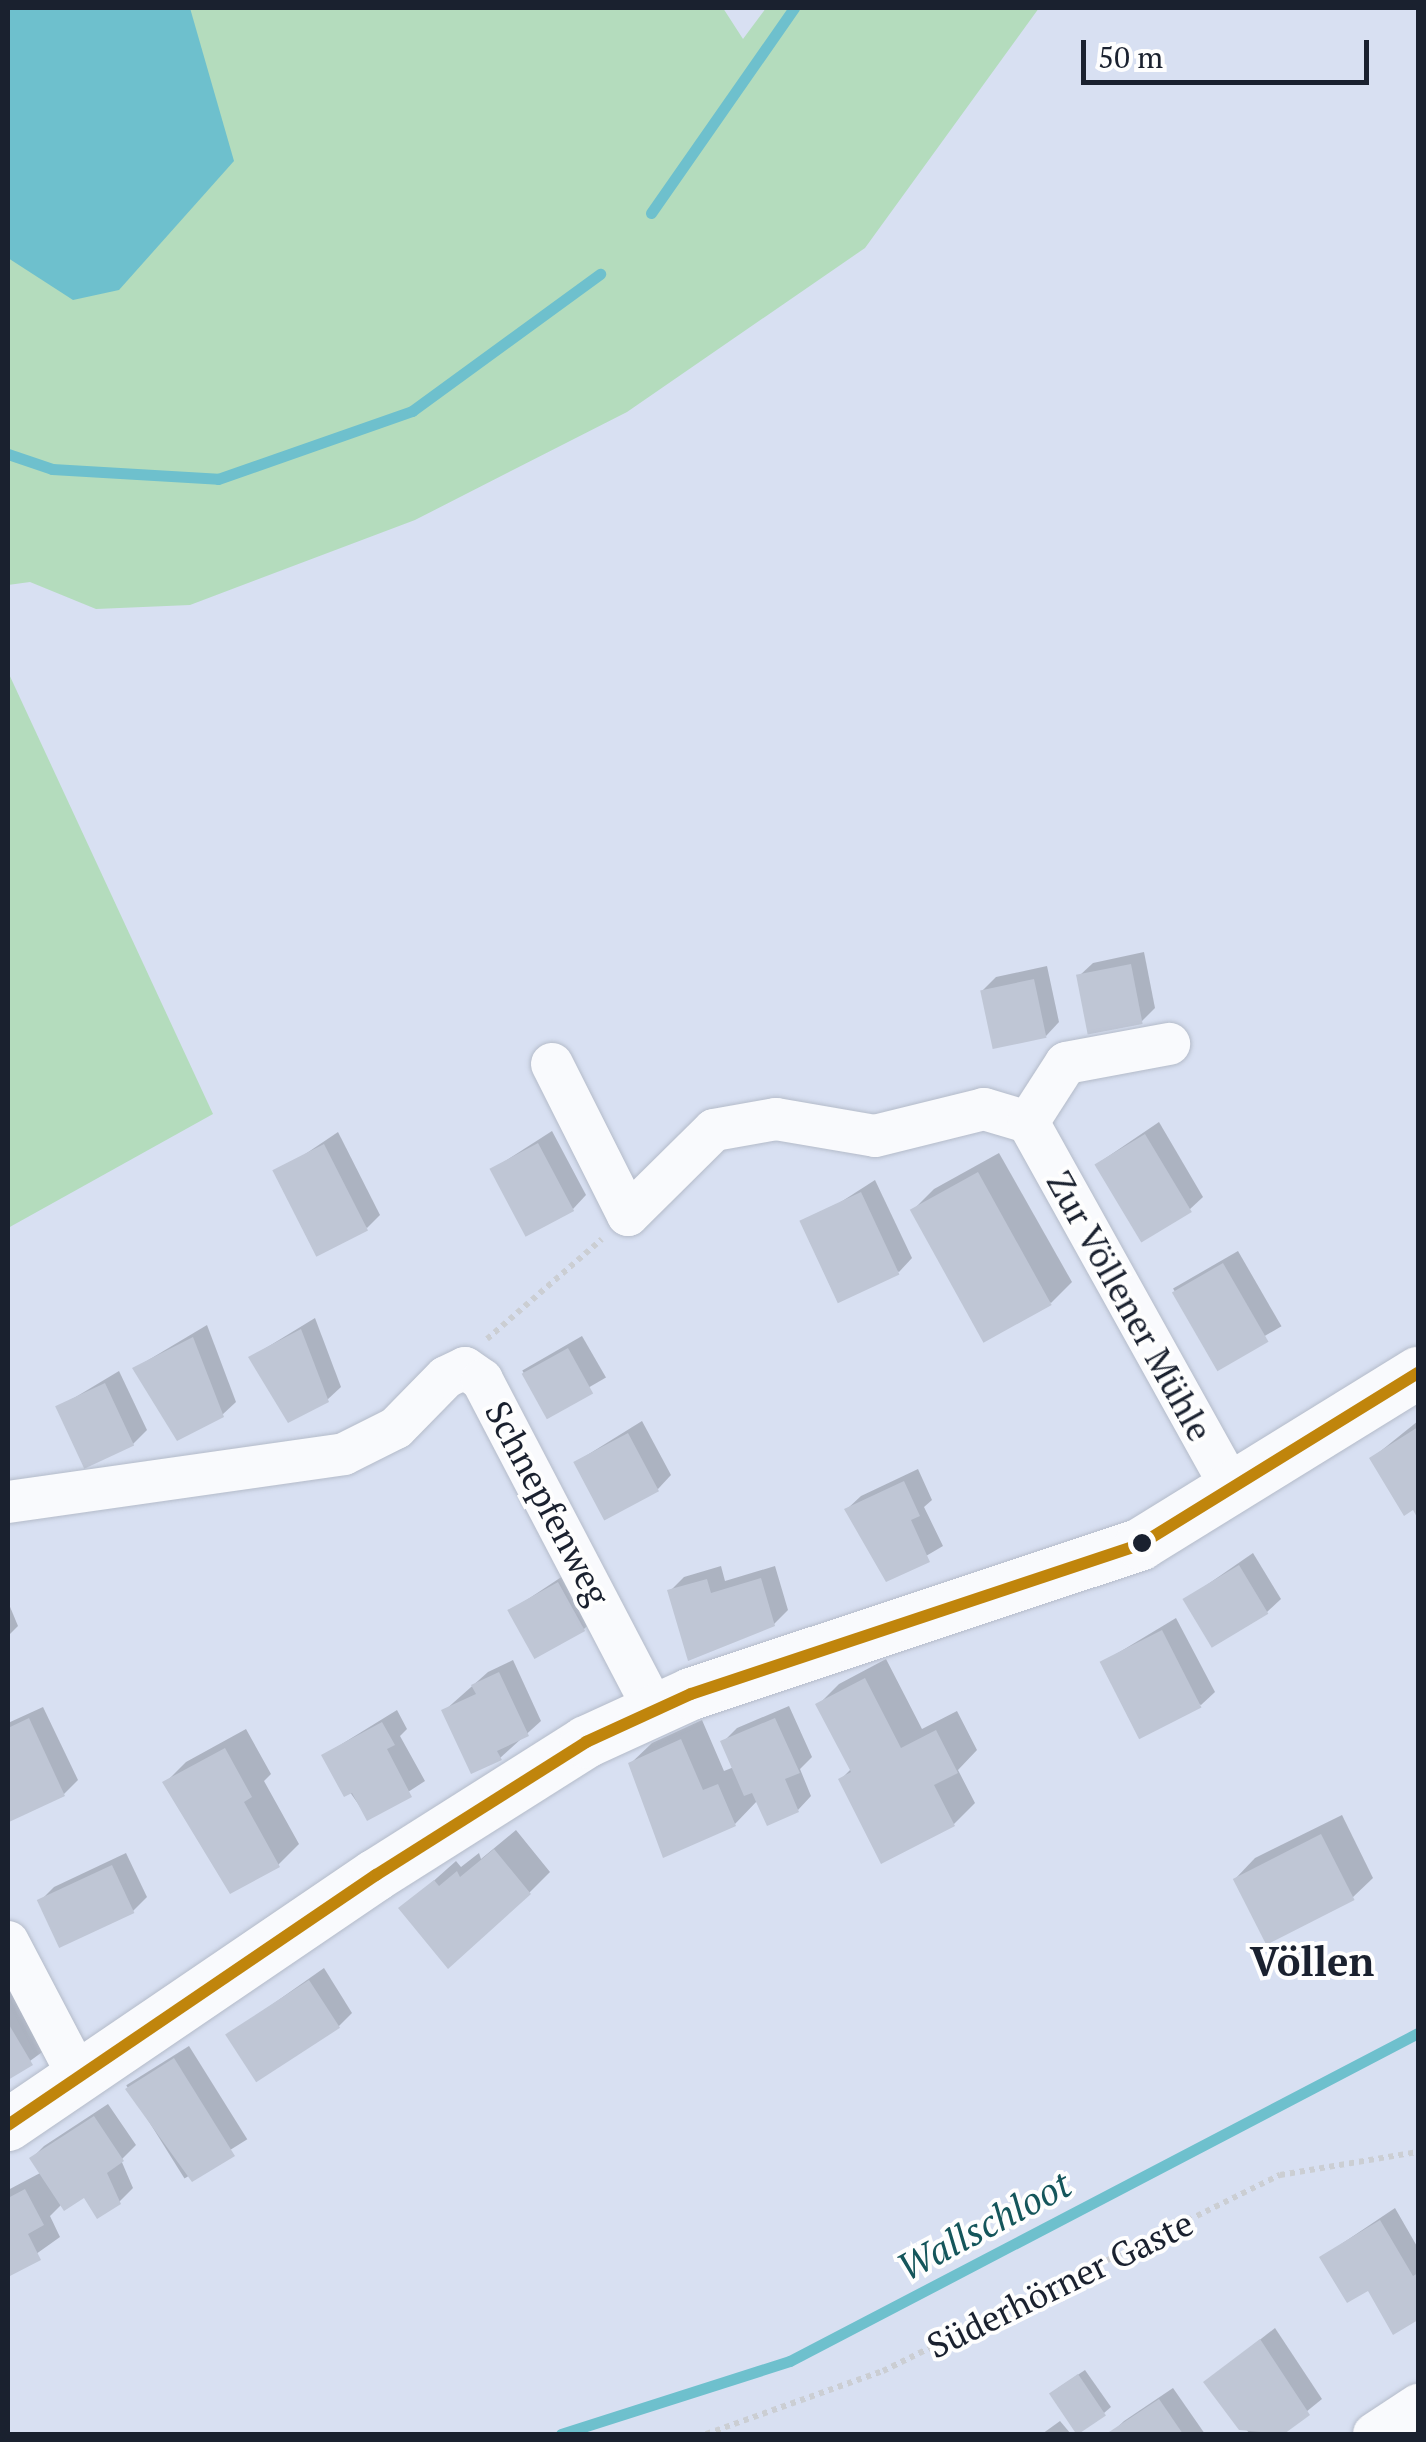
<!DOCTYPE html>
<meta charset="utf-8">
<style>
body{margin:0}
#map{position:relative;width:1426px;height:2442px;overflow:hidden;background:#d8e0f2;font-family:"PT Serif",serif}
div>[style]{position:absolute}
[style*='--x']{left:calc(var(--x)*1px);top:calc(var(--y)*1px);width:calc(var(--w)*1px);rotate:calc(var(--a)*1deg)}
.green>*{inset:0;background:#b4dcbd}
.water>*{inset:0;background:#6ec0cd}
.shadow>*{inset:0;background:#0003;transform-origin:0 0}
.stream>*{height:11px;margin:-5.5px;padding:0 5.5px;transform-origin:5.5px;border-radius:5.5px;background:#6ec0cd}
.building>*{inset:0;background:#bfc6d5;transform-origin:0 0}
.path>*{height:6px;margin-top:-3px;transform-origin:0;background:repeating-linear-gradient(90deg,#cbced3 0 5px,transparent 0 10px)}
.roads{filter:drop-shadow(0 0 2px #b4bbc9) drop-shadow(0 0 2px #b4bbc9)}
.minor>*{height:42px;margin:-21px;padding:0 21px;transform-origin:21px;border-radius:21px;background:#f9fafd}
.tertiary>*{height:52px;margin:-26px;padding:0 26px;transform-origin:26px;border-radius:26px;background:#f9fafd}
.bus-1>*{height:12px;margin:-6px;padding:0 6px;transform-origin:6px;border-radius:6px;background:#c0850c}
.dots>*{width:28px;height:28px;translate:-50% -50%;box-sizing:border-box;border:5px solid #fefefe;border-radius:50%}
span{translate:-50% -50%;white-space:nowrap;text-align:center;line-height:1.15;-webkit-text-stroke:8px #fefefe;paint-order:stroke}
.street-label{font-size:35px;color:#1a212f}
.water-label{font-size:38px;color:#15565b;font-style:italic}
.quarter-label{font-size:40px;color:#1a212f;font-weight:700}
.frame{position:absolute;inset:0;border:10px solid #1a212f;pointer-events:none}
.scale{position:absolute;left:1081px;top:40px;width:288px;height:45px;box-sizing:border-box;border:5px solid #1a212f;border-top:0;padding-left:12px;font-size:30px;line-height:35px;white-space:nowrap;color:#1a212f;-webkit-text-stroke:8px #fefefe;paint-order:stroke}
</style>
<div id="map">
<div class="green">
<i style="clip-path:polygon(8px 8px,723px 8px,743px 39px,766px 8px,1039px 8px,865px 248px,627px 412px,415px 520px,190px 605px,96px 609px,30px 582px,8px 585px)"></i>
<i style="clip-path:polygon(8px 672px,213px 1114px,8px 1228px)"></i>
</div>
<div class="water">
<i style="clip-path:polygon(8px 8px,190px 8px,234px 161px,119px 290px,73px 300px,8px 258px)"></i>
</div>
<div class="shadow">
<i style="clip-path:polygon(1144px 952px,1155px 1008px,1141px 1022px,1079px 976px,1093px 963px)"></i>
<i style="clip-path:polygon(1047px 966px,1059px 1022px,1046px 1036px,982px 991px,996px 977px)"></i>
<i style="clip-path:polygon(1159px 1122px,1203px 1197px,1189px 1210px,1097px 1164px)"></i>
<i style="clip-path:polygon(552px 1131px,586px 1195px,573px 1209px,493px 1169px)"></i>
<i style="clip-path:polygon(338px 1132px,380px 1215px,367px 1228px,277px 1173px)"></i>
<i style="clip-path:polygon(999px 1153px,1072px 1282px,1051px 1303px,913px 1210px,934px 1189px)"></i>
<i style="clip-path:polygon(875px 1180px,912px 1258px,899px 1272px,805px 1225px)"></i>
<i style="left:1238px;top:1251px;width:87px;height:75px;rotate:60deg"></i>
<i style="clip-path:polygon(315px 1318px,341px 1387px,327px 1400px,251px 1357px)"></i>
<i style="clip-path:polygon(207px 1325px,236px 1402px,222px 1415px,135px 1368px)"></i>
<i style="left:582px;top:1336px;width:48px;height:69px;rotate:60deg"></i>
<i style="clip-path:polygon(119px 1371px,147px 1430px,133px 1444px,59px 1407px)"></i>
<i style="clip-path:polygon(642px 1421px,671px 1475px,658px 1489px,576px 1462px)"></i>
<i style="clip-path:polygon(1418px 1421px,1418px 1514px,1372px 1458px)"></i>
<i style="clip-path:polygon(918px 1469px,932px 1500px,924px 1507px,943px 1546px,887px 1579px,847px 1509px,861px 1496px)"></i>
<i style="clip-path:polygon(1253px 1553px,1281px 1599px,1267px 1612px,1185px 1600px)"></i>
<i style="clip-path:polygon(721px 1566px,725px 1581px,775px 1566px,788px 1610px,774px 1624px,670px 1591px,684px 1577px)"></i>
<i style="clip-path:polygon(572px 1570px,598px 1615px,584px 1629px,510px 1611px)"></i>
<i style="clip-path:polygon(8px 1602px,18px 1626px,8px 1636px)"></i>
<i style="clip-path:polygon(1176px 1618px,1215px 1692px,1201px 1705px,1103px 1662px)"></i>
<i style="clip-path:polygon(886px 1659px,922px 1729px,957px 1711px,977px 1750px,958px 1770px,975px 1803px,954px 1824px,882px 1860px,841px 1779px,851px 1769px,818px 1705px,839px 1684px)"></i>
<i style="clip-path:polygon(513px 1660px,541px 1721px,500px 1758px,444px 1711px,488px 1672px)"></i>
<i style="clip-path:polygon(789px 1706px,812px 1757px,800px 1769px,811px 1796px,798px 1810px,758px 1800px,735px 1824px,631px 1763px,652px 1743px,702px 1720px,724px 1771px,734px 1767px,723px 1742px,737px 1728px)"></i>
<i style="clip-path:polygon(43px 1707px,78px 1780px,64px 1794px,10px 1819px,8px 1723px)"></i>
<i style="clip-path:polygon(397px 1710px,407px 1729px,400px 1736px,425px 1781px,368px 1818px,324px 1755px)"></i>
<i style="clip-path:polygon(246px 1729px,271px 1774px,264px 1781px,299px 1844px,278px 1865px,165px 1783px,186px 1762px)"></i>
<i style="clip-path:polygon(1342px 1815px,1373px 1878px,1352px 1898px,1235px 1879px,1255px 1858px)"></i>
<i style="clip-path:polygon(516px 1830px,550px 1872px,529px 1893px,402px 1909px,456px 1861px,461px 1867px,479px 1853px,481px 1859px)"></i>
<i style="clip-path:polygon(126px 1853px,147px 1897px,133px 1911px,40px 1901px,54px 1887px)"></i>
<i style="clip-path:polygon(8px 1966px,45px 2050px,8px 2077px)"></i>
<i style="clip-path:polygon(324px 1968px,352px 2013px,339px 2026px,229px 2035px)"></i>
<i style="left:189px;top:2046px;width:110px;height:74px;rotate:58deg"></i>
<i style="clip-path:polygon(108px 2104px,136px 2145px,121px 2160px,133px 2188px,119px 2202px,84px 2195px,62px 2204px,50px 2216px,60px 2237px,8px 2274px,8px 2190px,42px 2172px,32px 2158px,44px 2146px)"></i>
<i style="clip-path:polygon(1395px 2208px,1418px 2248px,1418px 2317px,1394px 2332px,1369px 2288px,1322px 2257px)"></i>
<i style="clip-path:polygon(1275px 2328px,1322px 2399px,1279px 2434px,1250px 2434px,1206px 2382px)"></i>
<i style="clip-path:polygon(1085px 2370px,1111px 2407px,1104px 2413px,1058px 2388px)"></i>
<i style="clip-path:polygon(1173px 2388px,1205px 2434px,1110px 2434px,1124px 2421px)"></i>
<i style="clip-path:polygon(1060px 2421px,1071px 2434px,1042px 2434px)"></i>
</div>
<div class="stream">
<i style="--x:651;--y:213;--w:250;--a:-55.1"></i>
<i style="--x:8;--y:454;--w:46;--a:18.8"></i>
<i style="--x:52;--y:469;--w:166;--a:3.4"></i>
<i style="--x:218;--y:479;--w:206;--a:-19.3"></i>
<i style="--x:412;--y:411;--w:233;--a:-36.1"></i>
<i style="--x:561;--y:2434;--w:240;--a:-17.7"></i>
<i style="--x:790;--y:2361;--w:708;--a:-27.58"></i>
</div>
<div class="building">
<i style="left:1131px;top:964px;width:61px;height:56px;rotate:79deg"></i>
<i style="left:1034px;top:979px;width:60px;height:55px;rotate:78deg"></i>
<i style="left:1145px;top:1134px;width:91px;height:59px;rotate:59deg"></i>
<i style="left:538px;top:1143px;width:77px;height:55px;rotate:62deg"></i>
<i style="left:324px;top:1144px;width:97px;height:58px;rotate:63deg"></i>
<i style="left:978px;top:1172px;width:152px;height:78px;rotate:61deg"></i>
<i style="left:861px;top:1192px;width:91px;height:68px;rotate:65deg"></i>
<i style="left:1223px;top:1263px;width:91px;height:59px;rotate:60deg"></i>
<i style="clip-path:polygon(301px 1329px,329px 1402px,288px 1423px,248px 1357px)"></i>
<i style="clip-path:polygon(193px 1337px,224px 1417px,177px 1441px,132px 1368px)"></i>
<i style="left:568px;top:1348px;width:52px;height:53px;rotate:61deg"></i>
<i style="left:105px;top:1383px;width:69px;height:55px;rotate:65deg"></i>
<i style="clip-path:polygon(1418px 1427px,1418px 1519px,1413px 1510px,1404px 1516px,1369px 1458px)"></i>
<i style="left:628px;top:1433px;width:66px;height:62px;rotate:62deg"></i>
<i style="clip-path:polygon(904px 1481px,920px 1516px,911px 1520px,930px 1562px,886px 1582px,844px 1509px)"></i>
<i style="left:1239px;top:1565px;width:57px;height:66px;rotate:59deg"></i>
<i style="clip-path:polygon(761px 1578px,775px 1626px,688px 1661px,667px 1590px,707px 1579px,711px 1593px)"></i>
<i style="left:558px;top:1582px;width:56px;height:58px;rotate:61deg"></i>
<i style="left:1162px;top:1630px;width:87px;height:70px;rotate:63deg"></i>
<i style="clip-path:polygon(499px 1672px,529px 1736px,497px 1751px,502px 1760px,471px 1774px,441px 1710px,476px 1694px,471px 1685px)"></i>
<i style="clip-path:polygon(865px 1678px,901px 1748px,936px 1730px,958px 1773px,934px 1785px,955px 1826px,881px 1864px,838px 1779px,851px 1772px,815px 1704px)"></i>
<i style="clip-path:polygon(29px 1718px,65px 1796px,9px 1822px,8px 1728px)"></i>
<i style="clip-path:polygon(775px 1718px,800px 1773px,785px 1779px,799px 1812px,767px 1826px,752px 1793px,744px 1796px,720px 1741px)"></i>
<i style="clip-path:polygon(382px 1722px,395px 1745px,387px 1749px,412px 1797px,367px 1821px,352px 1793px,344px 1797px,321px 1755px)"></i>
<i style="clip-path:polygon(681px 1739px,703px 1790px,718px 1784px,736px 1826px,663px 1858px,628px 1763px)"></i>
<i style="clip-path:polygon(225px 1748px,252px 1797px,244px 1802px,280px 1867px,230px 1894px,162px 1782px)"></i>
<i style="left:1321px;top:1834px;width:74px;height:99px;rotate:63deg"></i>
<i style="clip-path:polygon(494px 1849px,531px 1894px,448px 1969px,398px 1908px,434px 1880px,439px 1886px,457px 1871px,460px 1877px)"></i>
<i style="left:112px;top:1865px;width:53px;height:83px;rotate:65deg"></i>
<i style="left:309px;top:1980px;width:57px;height:100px;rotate:57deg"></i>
<i style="clip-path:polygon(8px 2023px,33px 2065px,8px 2080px)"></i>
<i style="clip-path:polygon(174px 2058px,235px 2156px,192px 2182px,125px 2089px)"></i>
<i style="clip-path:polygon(94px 2116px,124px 2161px,107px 2173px,121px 2204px,97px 2219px,84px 2198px,64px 2211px,29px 2158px)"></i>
<i style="clip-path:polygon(25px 2189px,44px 2225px,28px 2234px,41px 2260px,8px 2277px,8px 2198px)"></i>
<i style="clip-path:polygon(1380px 2220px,1413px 2276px,1418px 2273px,1418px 2320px,1393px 2335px,1368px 2291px,1347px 2303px,1319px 2257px)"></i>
<i style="clip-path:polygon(1260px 2339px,1310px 2415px,1284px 2434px,1239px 2430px,1203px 2382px)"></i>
<i style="left:1078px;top:2374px;width:50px;height:35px;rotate:56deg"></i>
<i style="clip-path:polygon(1159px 2399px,1183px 2434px,1106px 2434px)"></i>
</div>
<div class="path">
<i style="--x:487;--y:1339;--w:152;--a:-41"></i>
<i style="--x:706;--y:2434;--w:188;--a:-19.6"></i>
<i style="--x:883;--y:2371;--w:443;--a:-26.3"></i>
<i style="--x:1280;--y:2175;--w:140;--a:-9.5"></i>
</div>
<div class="roads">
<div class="minor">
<i style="--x:552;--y:1064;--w:169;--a:63.3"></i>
<i style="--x:628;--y:1215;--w:121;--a:-44.7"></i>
<i style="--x:714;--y:1130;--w:63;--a:-10.1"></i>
<i style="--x:776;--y:1119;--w:100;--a:9.7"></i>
<i style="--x:875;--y:1136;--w:112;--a:-13.9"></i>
<i style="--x:984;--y:1109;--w:46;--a:16.5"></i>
<i style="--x:1028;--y:1122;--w:420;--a:60.9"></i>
<i style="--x:1028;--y:1122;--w:70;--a:-57.2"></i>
<i style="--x:1066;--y:1063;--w:105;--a:-10.5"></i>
<i style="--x:8;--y:1502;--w:339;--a:-8.1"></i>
<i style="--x:344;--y:1454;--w:58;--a:-26.6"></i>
<i style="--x:396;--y:1428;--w:71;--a:-45.6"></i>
<i style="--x:446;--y:1377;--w:21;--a:-25"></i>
<i style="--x:465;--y:1368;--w:21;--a:35"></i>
<i style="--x:482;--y:1380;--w:371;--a:62.4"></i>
<i style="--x:8;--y:1942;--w:153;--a:62.3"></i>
<i style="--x:1374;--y:2434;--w:53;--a:-33.4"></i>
</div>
<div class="tertiary">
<i style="--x:8;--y:2125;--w:445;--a:-34.2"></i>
<i style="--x:376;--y:1875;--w:249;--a:-32.3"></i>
<i style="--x:586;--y:1742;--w:115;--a:-24.6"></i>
<i style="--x:691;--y:1694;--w:474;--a:-18.4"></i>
<i style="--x:1141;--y:1544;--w:326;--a:-31.7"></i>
</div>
</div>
<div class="bus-1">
<i style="--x:8;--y:2125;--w:445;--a:-34.2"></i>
<i style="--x:376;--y:1875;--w:249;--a:-32.3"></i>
<i style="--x:586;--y:1742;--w:115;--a:-24.6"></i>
<i style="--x:691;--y:1694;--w:474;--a:-18.4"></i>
<i style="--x:1141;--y:1544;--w:326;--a:-31.7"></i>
</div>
<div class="dots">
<i style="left:1142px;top:1543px;background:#1a212f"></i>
</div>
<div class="street-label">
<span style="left:1130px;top:1306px;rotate:61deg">Zur Völlener Mühle</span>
<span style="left:548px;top:1503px;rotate:62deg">Schnepfenweg</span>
<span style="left:1060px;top:2284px;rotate:-26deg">Süderhörner Gaste</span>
</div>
<div class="water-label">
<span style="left:984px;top:2226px;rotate:-28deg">Wallschloot</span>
</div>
<div class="quarter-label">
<span style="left:1312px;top:1961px">Völlen</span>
</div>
<div class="frame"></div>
<div class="scale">50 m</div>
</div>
